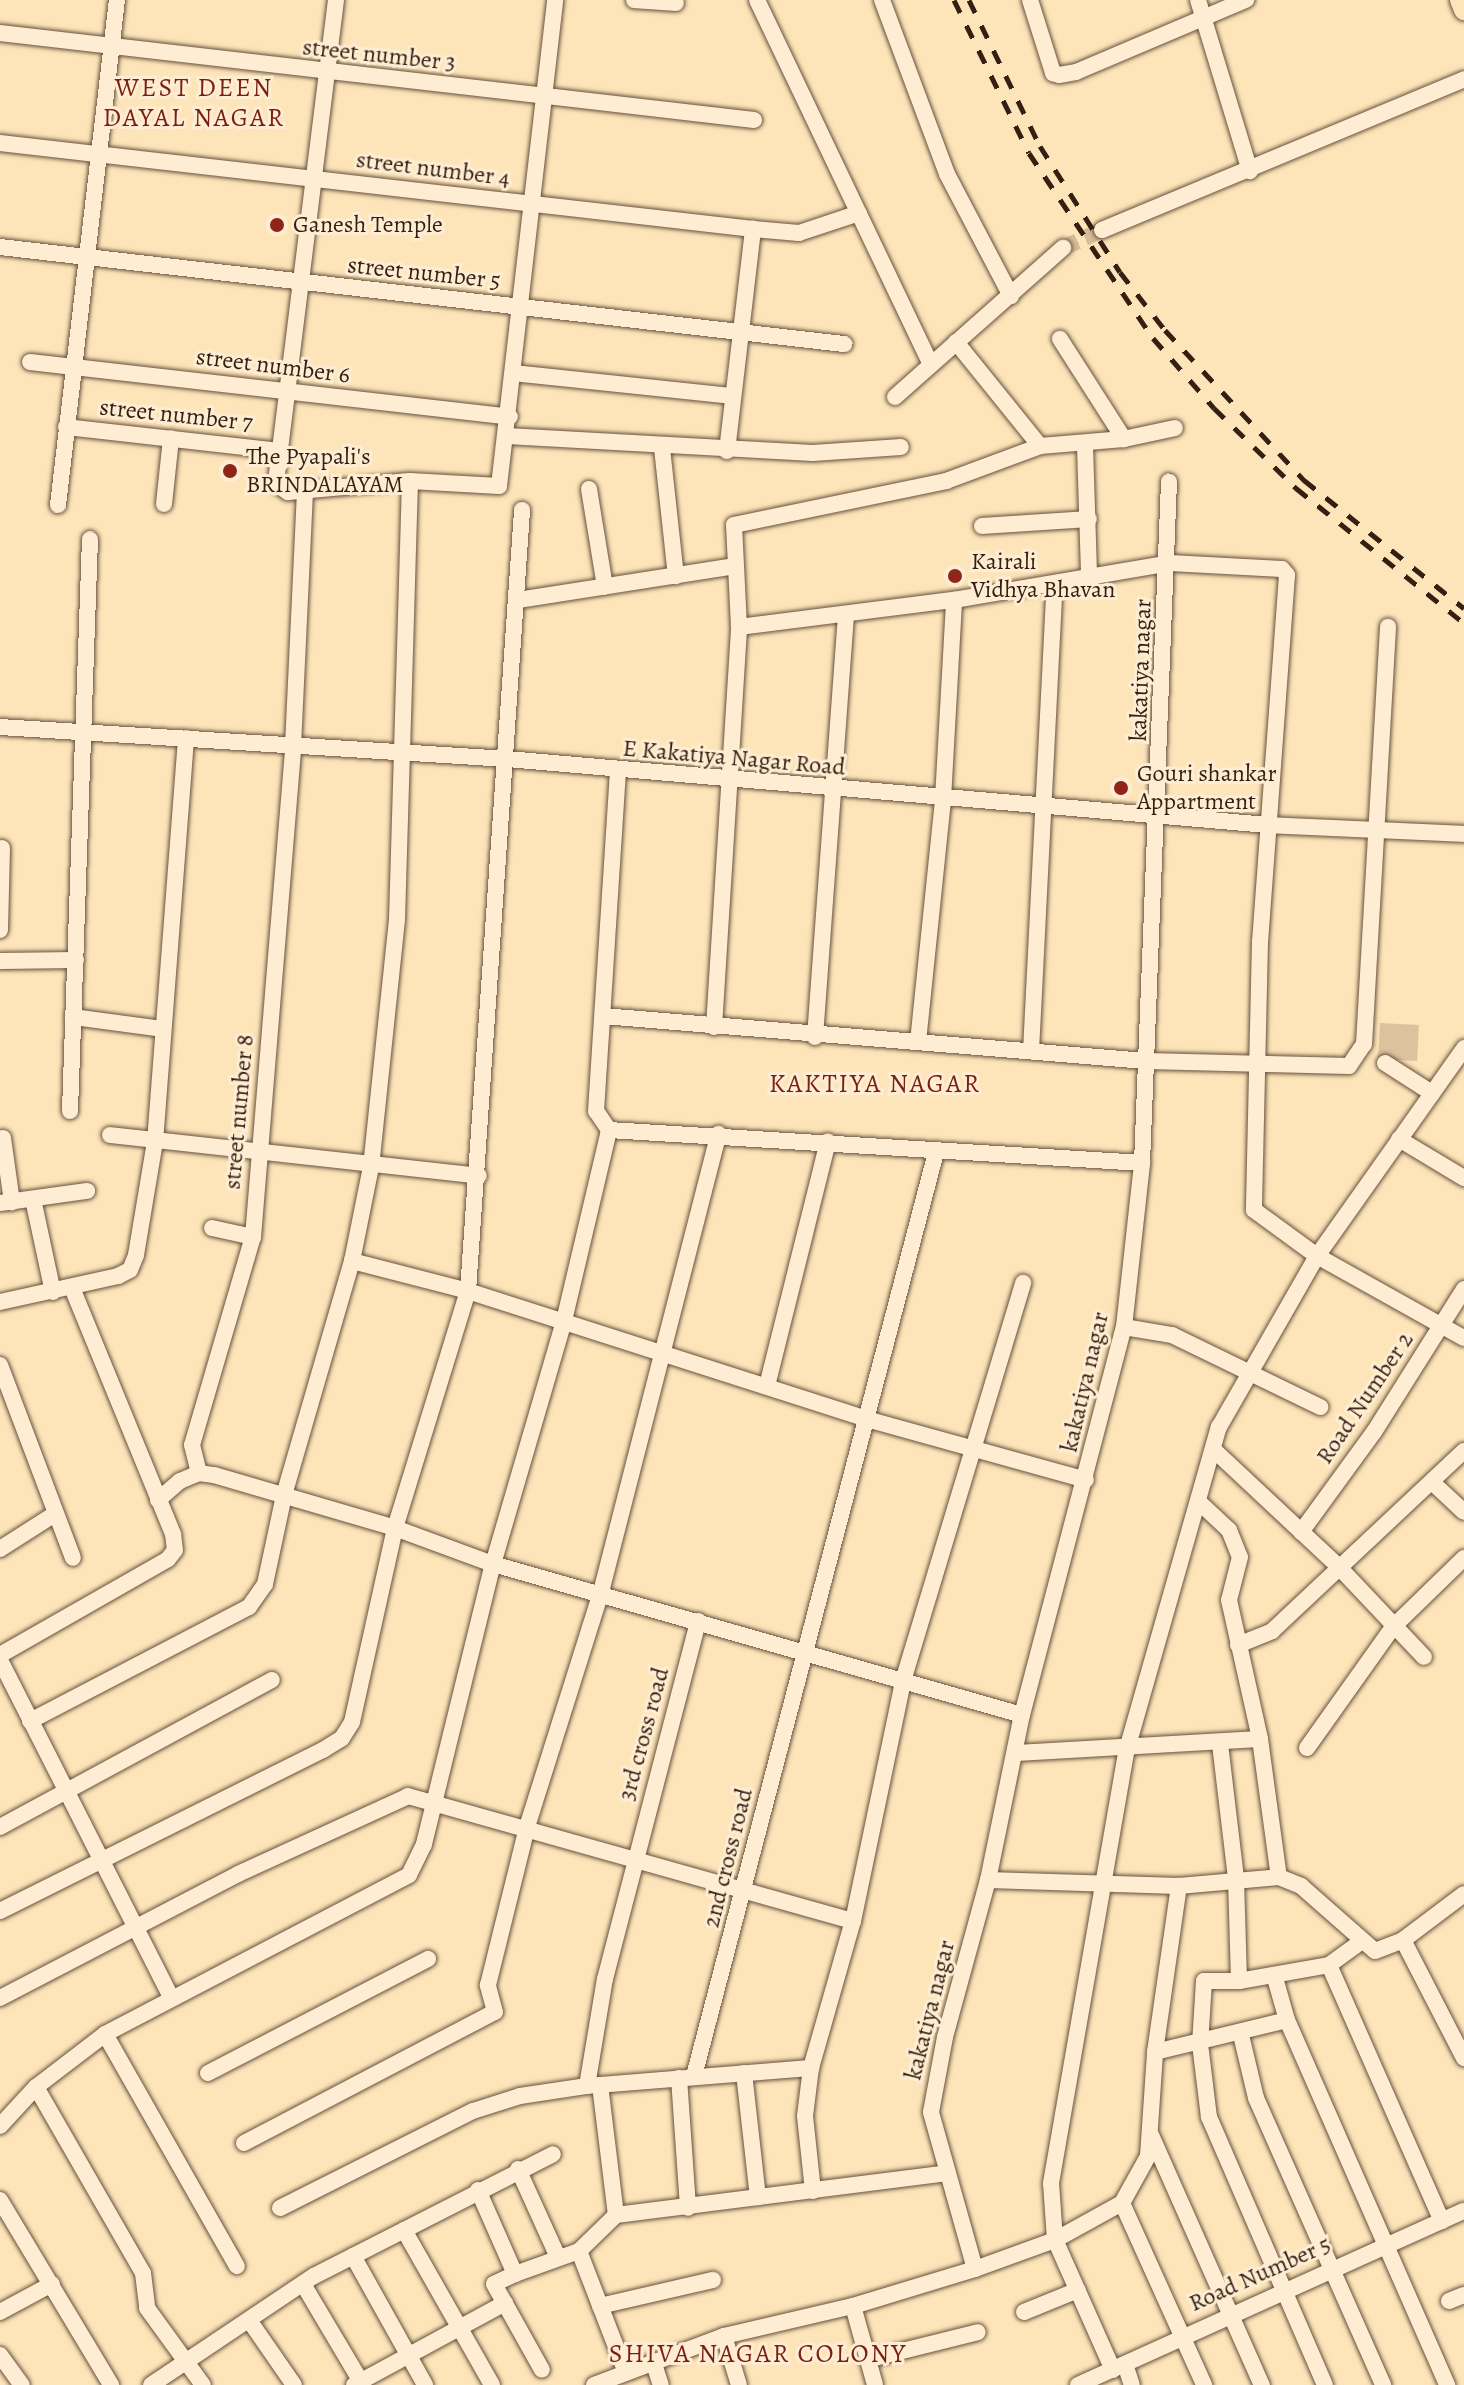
<!DOCTYPE html>
<style>
body{margin:0}
#map{position:relative;width:1464px;height:2385px;overflow:hidden;background:#fee4b9;font-family:Alegreya,serif}
div>[style]{position:absolute}
[style*='--x']{left:calc(var(--x)*1px);top:calc(var(--y)*1px);width:calc(var(--w)*1px);rotate:calc(var(--a)*1deg)}
.green>*{inset:0;background:#dcc39d;transform-origin:0 0}
.minor-tunnel>*{height:16px;margin-top:-8px;transform-origin:0;background:repeating-linear-gradient(90deg,#d6bd98 0 16px,transparent 0 24px)}
.roads{filter:drop-shadow(0 0 2px #66503c) drop-shadow(0 0 2px #66503c)}
.minor>*{height:16px;margin:-8px;padding:0 8px;transform-origin:8px;border-radius:8px;background:#feedd2}
.major>*{height:20px;margin:-10px;padding:0 10px;transform-origin:10px;border-radius:10px;background:#fee4b9}
.rail>*{height:5px;margin-top:-2.5px;transform-origin:0;background:repeating-linear-gradient(90deg,#341f13 0 14px,transparent 0 28px)}
.dots>*{width:22px;height:22px;translate:-50% -50%;box-sizing:border-box;border:4px solid #feedd2;border-radius:50%}
span{translate:-50% -50%;white-space:nowrap;text-align:center;line-height:1.15;-webkit-text-stroke:6px #feedd2;paint-order:stroke}
.street-label{font-size:24px;color:#341f13}
.poi-label{font-size:24px;color:#341f13}
.left{translate:0 -50%;text-align:left}
.neighbourhood-label{font-size:26px;color:#7a1f14;letter-spacing:2px}
</style>
<div id="map">
<div class="green">
<i style="left:1380px;top:1023px;width:39px;height:36px;rotate:3deg"></i>
</div>
<div class="minor-tunnel">
<i style="--x:1063;--y:248;--w:43;--a:-24.8"></i>
</div>
<div class="roads">
<div class="minor">
<i style="--x:336;--y:0;--w:479;--a:97.1"></i>
<i style="--x:277;--y:475;--w:11;--a:80"></i>
<i style="--x:279;--y:486;--w:11;--a:34"></i>
<i style="--x:288;--y:492;--w:122;--a:-5.2"></i>
<i style="--x:410;--y:481;--w:89;--a:3.2"></i>
<i style="--x:499;--y:486;--w:489;--a:-83.4"></i>
<i style="--x:634;--y:0;--w:42;--a:4.1"></i>
<i style="--x:757;--y:0;--w:404;--a:64.5"></i>
<i style="--x:882;--y:0;--w:186;--a:69.5"></i>
<i style="--x:947;--y:174;--w:138;--a:62.3"></i>
<i style="--x:1030;--y:0;--w:77;--a:72.5"></i>
<i style="--x:1053;--y:73;--w:6;--a:18"></i>
<i style="--x:1059;--y:75;--w:17;--a:-10"></i>
<i style="--x:1076;--y:72;--w:185;--a:-23"></i>
<i style="--x:1198;--y:0;--w:179;--a:73.1"></i>
<i style="--x:0;--y:33;--w:759;--a:6.58"></i>
<i style="--x:0;--y:143;--w:758;--a:6.52"></i>
<i style="--x:753;--y:229;--w:46;--a:5"></i>
<i style="--x:799;--y:233;--w:63;--a:-18.4"></i>
<i style="--x:1102;--y:230;--w:392;--a:-22.6"></i>
<i style="--x:0;--y:247;--w:850;--a:6.56"></i>
<i style="--x:956;--y:342;--w:134;--a:51.1"></i>
<i style="--x:30;--y:362;--w:483;--a:6.5"></i>
<i style="--x:513;--y:373;--w:219;--a:6"></i>
<i style="--x:895;--y:397;--w:225;--a:-41.6"></i>
<i style="--x:66;--y:427;--w:216;--a:6.4"></i>
<i style="--x:507;--y:436;--w:306;--a:3.2"></i>
<i style="--x:813;--y:453;--w:88;--a:-3.9"></i>
<i style="--x:1124;--y:439;--w:52;--a:-12.2"></i>
<i style="--x:1085;--y:446;--w:128;--a:88.2"></i>
<i style="--x:662;--y:448;--w:129;--a:83.8"></i>
<i style="--x:727;--y:451;--w:224;--a:-83.3"></i>
<i style="--x:589;--y:489;--w:99;--a:80.7"></i>
<i style="--x:164;--y:504;--w:66;--a:-83.9"></i>
<i style="--x:58;--y:505;--w:508;--a:-83.34"></i>
<i style="--x:982;--y:526;--w:107;--a:-3.7"></i>
<i style="--x:518;--y:600;--w:220;--a:-8.9"></i>
<i style="--x:739;--y:627;--w:217;--a:-7.2"></i>
<i style="--x:954;--y:600;--w:219;--a:-9.7"></i>
<i style="--x:1170;--y:563;--w:112;--a:3.1"></i>
<i style="--x:1282;--y:569;--w:8;--a:50"></i>
<i style="--x:1287;--y:575;--w:367;--a:94.2"></i>
<i style="--x:1260;--y:941;--w:269;--a:91.3"></i>
<i style="--x:1254;--y:1210;--w:78;--a:36.1"></i>
<i style="--x:1317;--y:1256;--w:168;--a:29.2"></i>
<i style="--x:0;--y:727;--w:508;--a:3.61"></i>
<i style="--x:507;--y:759;--w:764;--a:4.96"></i>
<i style="--x:1268;--y:825;--w:196;--a:2.6"></i>
<i style="--x:0;--y:930;--w:82;--a:-88.6"></i>
<i style="--x:0;--y:961;--w:76;--a:-0.8"></i>
<i style="--x:603;--y:1016;--w:545;--a:4.74"></i>
<i style="--x:1146;--y:1061;--w:203;--a:1.4"></i>
<i style="--x:1349;--y:1066;--w:27;--a:-56"></i>
<i style="--x:1364;--y:1044;--w:418;--a:-86.7"></i>
<i style="--x:73;--y:1017;--w:91;--a:7.6"></i>
<i style="--x:714;--y:1027;--w:401;--a:-86.4"></i>
<i style="--x:739;--y:627;--w:102;--a:-92.8"></i>
<i style="--x:734;--y:525;--w:217;--a:-11.7"></i>
<i style="--x:946;--y:481;--w:100;--a:-20.4"></i>
<i style="--x:1040;--y:446;--w:84;--a:-4.8"></i>
<i style="--x:1124;--y:439;--w:119;--a:-122.6"></i>
<i style="--x:815;--y:1037;--w:424;--a:-85.8"></i>
<i style="--x:918;--y:1042;--w:244;--a:-84.1"></i>
<i style="--x:943;--y:799;--w:199;--a:-86.8"></i>
<i style="--x:1031;--y:1051;--w:467;--a:-87.1"></i>
<i style="--x:1385;--y:1063;--w:56;--a:32.6"></i>
<i style="--x:70;--y:1111;--w:572;--a:-88"></i>
<i style="--x:609;--y:1130;--w:534;--a:3.54"></i>
<i style="--x:110;--y:1135;--w:371;--a:6.3"></i>
<i style="--x:3;--y:1138;--w:65;--a:82"></i>
<i style="--x:1399;--y:1139;--w:76;--a:31"></i>
<i style="--x:33;--y:1199;--w:95;--a:77.9"></i>
<i style="--x:0;--y:1203;--w:88;--a:-7.9"></i>
<i style="--x:212;--y:1228;--w:42;--a:12.4"></i>
<i style="--x:352;--y:1261;--w:120;--a:14.5"></i>
<i style="--x:468;--y:1291;--w:422;--a:17.8"></i>
<i style="--x:870;--y:1420;--w:224;--a:15.5"></i>
<i style="--x:0;--y:1302;--w:121;--a:-12.4"></i>
<i style="--x:118;--y:1276;--w:13;--a:-27"></i>
<i style="--x:130;--y:1270;--w:16;--a:-68"></i>
<i style="--x:136;--y:1255;--w:115;--a:-80.5"></i>
<i style="--x:155;--y:1142;--w:405;--a:-85.6"></i>
<i style="--x:1124;--y:1327;--w:49;--a:9.5"></i>
<i style="--x:1172;--y:1335;--w:165;--a:25.9"></i>
<i style="--x:0;--y:1365;--w:206;--a:69.3"></i>
<i style="--x:767;--y:1386;--w:252;--a:-76"></i>
<i style="--x:1214;--y:1450;--w:170;--a:43.1"></i>
<i style="--x:1338;--y:1566;--w:125;--a:46.6"></i>
<i style="--x:199;--y:1473;--w:29;--a:-104"></i>
<i style="--x:192;--y:1445;--w:217;--a:-73.7"></i>
<i style="--x:253;--y:1237;--w:493;--a:-85.3"></i>
<i style="--x:293;--y:746;--w:253;--a:-87.3"></i>
<i style="--x:1433;--y:1483;--w:42;--a:43.1"></i>
<i style="--x:158;--y:1500;--w:29;--a:-41"></i>
<i style="--x:180;--y:1481;--w:21;--a:-23"></i>
<i style="--x:199;--y:1473;--w:15;--a:8"></i>
<i style="--x:214;--y:1475;--w:189;--a:16.3"></i>
<i style="--x:395;--y:1528;--w:104;--a:20.2"></i>
<i style="--x:493;--y:1564;--w:550;--a:15.93"></i>
<i style="--x:1200;--y:1503;--w:40;--a:43"></i>
<i style="--x:1229;--y:1530;--w:29;--a:68"></i>
<i style="--x:1240;--y:1557;--w:44;--a:104.3"></i>
<i style="--x:1229;--y:1600;--w:142;--a:77.4"></i>
<i style="--x:1260;--y:1739;--w:139;--a:82.2"></i>
<i style="--x:1301;--y:1532;--w:124;--a:-53.9"></i>
<i style="--x:1374;--y:1432;--w:169;--a:-57.8"></i>
<i style="--x:0;--y:1549;--w:65;--a:-32.5"></i>
<i style="--x:1238;--y:1645;--w:37;--a:-22"></i>
<i style="--x:1272;--y:1631;--w:263;--a:-43.2"></i>
<i style="--x:0;--y:1655;--w:193;--a:-29.7"></i>
<i style="--x:168;--y:1559;--w:11;--a:-52"></i>
<i style="--x:175;--y:1550;--w:16;--a:-97"></i>
<i style="--x:173;--y:1534;--w:266;--a:-112.3"></i>
<i style="--x:0;--y:1660;--w:378;--a:63.1"></i>
<i style="--x:30;--y:1721;--w:247;--a:-27.5"></i>
<i style="--x:249;--y:1607;--w:28;--a:-55"></i>
<i style="--x:265;--y:1584;--w:91;--a:-77.9"></i>
<i style="--x:284;--y:1495;--w:244;--a:-73.8"></i>
<i style="--x:352;--y:1261;--w:96;--a:-78.6"></i>
<i style="--x:371;--y:1167;--w:249;--a:-84"></i>
<i style="--x:397;--y:919;--w:438;--a:-88.3"></i>
<i style="--x:1220;--y:1744;--w:136;--a:83.2"></i>
<i style="--x:1236;--y:1879;--w:102;--a:88.3"></i>
<i style="--x:1239;--y:1981;--w:35;--a:180"></i>
<i style="--x:1204;--y:1981;--w:63;--a:93.6"></i>
<i style="--x:1200;--y:2044;--w:74;--a:83"></i>
<i style="--x:1209;--y:2117;--w:292;--a:66.6"></i>
<i style="--x:1307;--y:1748;--w:148;--a:-54.6"></i>
<i style="--x:1393;--y:1627;--w:99;--a:-44.2"></i>
<i style="--x:1016;--y:1753;--w:244;--a:-3.3"></i>
<i style="--x:0;--y:1827;--w:309;--a:-28.4"></i>
<i style="--x:988;--y:1880;--w:191;--a:1.8"></i>
<i style="--x:1179;--y:1886;--w:100;--a:-5.1"></i>
<i style="--x:1279;--y:1877;--w:24;--a:22"></i>
<i style="--x:1301;--y:1886;--w:98;--a:41.3"></i>
<i style="--x:1375;--y:1951;--w:30;--a:-21"></i>
<i style="--x:1403;--y:1940;--w:76;--a:-37"></i>
<i style="--x:0;--y:1911;--w:361;--a:-26.5"></i>
<i style="--x:323;--y:1750;--w:22;--a:-32"></i>
<i style="--x:342;--y:1738;--w:19;--a:-58"></i>
<i style="--x:352;--y:1722;--w:199;--a:-77.5"></i>
<i style="--x:395;--y:1528;--w:248;--a:-72.9"></i>
<i style="--x:468;--y:1291;--w:783;--a:-86.04"></i>
<i style="--x:1403;--y:1940;--w:133;--a:62.7"></i>
<i style="--x:1329;--y:1965;--w:280;--a:66.2"></i>
<i style="--x:1275;--y:1978;--w:44;--a:74.1"></i>
<i style="--x:1287;--y:2020;--w:399;--a:66.3"></i>
<i style="--x:1239;--y:1981;--w:91;--a:-10.1"></i>
<i style="--x:1329;--y:1965;--w:41;--a:-36"></i>
<i style="--x:0;--y:1998;--w:268;--a:-27.5"></i>
<i style="--x:238;--y:1874;--w:187;--a:-24.6"></i>
<i style="--x:408;--y:1796;--w:462;--a:15.7"></i>
<i style="--x:105;--y:2034;--w:267;--a:60.4"></i>
<i style="--x:1241;--y:2035;--w:65;--a:76.6"></i>
<i style="--x:1256;--y:2098;--w:314;--a:66.1"></i>
<i style="--x:1155;--y:2052;--w:136;--a:-13.6"></i>
<i style="--x:208;--y:2073;--w:248;--a:-27.4"></i>
<i style="--x:744;--y:2073;--w:125;--a:83.6"></i>
<i style="--x:694;--y:2076;--w:955;--a:-75.32"></i>
<i style="--x:679;--y:2078;--w:130;--a:86"></i>
<i style="--x:600;--y:2085;--w:131;--a:83"></i>
<i style="--x:587;--y:2086;--w:109;--a:-80.5"></i>
<i style="--x:605;--y:1979;--w:370;--a:-75.4"></i>
<i style="--x:36;--y:2087;--w:215;--a:60.1"></i>
<i style="--x:143;--y:2273;--w:35;--a:83"></i>
<i style="--x:147;--y:2308;--w:95;--a:54"></i>
<i style="--x:0;--y:2126;--w:53;--a:-47.3"></i>
<i style="--x:36;--y:2087;--w:87;--a:-37.5"></i>
<i style="--x:105;--y:2034;--w:343;--a:-27.6"></i>
<i style="--x:409;--y:1875;--w:34;--a:-64"></i>
<i style="--x:424;--y:1844;--w:288;--a:-76.2"></i>
<i style="--x:493;--y:1564;--w:249;--a:-73.7"></i>
<i style="--x:563;--y:1325;--w:200;--a:-76.7"></i>
<i style="--x:609;--y:1130;--w:23;--a:-124"></i>
<i style="--x:596;--y:1111;--w:339;--a:-86.3"></i>
<i style="--x:1151;--y:2135;--w:274;--a:66.1"></i>
<i style="--x:244;--y:2143;--w:283;--a:-27.6"></i>
<i style="--x:495;--y:2012;--w:28;--a:-105"></i>
<i style="--x:488;--y:1985;--w:163;--a:-76.1"></i>
<i style="--x:527;--y:1827;--w:246;--a:-72.5"></i>
<i style="--x:601;--y:1592;--w:473;--a:-75.6"></i>
<i style="--x:518;--y:2169;--w:97;--a:65.6"></i>
<i style="--x:478;--y:2190;--w:92;--a:66.2"></i>
<i style="--x:515;--y:2274;--w:68;--a:-19.8"></i>
<i style="--x:579;--y:2251;--w:52;--a:-44.2"></i>
<i style="--x:616;--y:2215;--w:334;--a:-7.2"></i>
<i style="--x:813;--y:2191;--w:75;--a:-96.1"></i>
<i style="--x:805;--y:2116;--w:48;--a:-82.9"></i>
<i style="--x:811;--y:2068;--w:153;--a:-74.1"></i>
<i style="--x:853;--y:1921;--w:245;--a:-78.2"></i>
<i style="--x:903;--y:1681;--w:416;--a:-73.2"></i>
<i style="--x:0;--y:2200;--w:216;--a:59"></i>
<i style="--x:1122;--y:2203;--w:200;--a:65.7"></i>
<i style="--x:280;--y:2208;--w:216;--a:-26.7"></i>
<i style="--x:473;--y:2111;--w:49;--a:-17.7"></i>
<i style="--x:520;--y:2096;--w:68;--a:-8.5"></i>
<i style="--x:587;--y:2086;--w:225;--a:-4.6"></i>
<i style="--x:404;--y:2230;--w:178;--a:60.4"></i>
<i style="--x:579;--y:2251;--w:128;--a:68.9"></i>
<i style="--x:353;--y:2256;--w:148;--a:60.8"></i>
<i style="--x:975;--y:2269;--w:163;--a:-105.7"></i>
<i style="--x:931;--y:2112;--w:76;--a:-79.4"></i>
<i style="--x:945;--y:2037;--w:163;--a:-74.7"></i>
<i style="--x:988;--y:1880;--w:168;--a:-78.4"></i>
<i style="--x:1022;--y:1715;--w:401;--a:-75.3"></i>
<i style="--x:1124;--y:1327;--w:165;--a:-83.7"></i>
<i style="--x:1142;--y:1163;--w:682;--a:-87.73"></i>
<i style="--x:515;--y:2274;--w:23;--a:155"></i>
<i style="--x:494;--y:2284;--w:98;--a:60.8"></i>
<i style="--x:303;--y:2284;--w:117;--a:59.3"></i>
<i style="--x:1449;--y:2301;--w:16;--a:-22"></i>
<i style="--x:600;--y:2306;--w:116;--a:-13"></i>
<i style="--x:853;--y:2306;--w:82;--a:74.4"></i>
<i style="--x:0;--y:2312;--w:59;--a:-28.3"></i>
<i style="--x:1024;--y:2312;--w:58;--a:-22.2"></i>
<i style="--x:249;--y:2320;--w:79;--a:55.3"></i>
<i style="--x:724;--y:2336;--w:51;--a:73"></i>
<i style="--x:0;--y:2355;--w:37;--a:54"></i>
<i style="--x:870;--y:2359;--w:111;--a:-14"></i>
<i style="--x:653;--y:2361;--w:25;--a:72"></i>
<i style="--x:1125;--y:2364;--w:22;--a:72"></i>
<i style="--x:1113;--y:2370;--w:142;--a:-114"></i>
<i style="--x:1055;--y:2240;--w:57;--a:-94"></i>
<i style="--x:1051;--y:2183;--w:441;--a:-80.1"></i>
<i style="--x:1127;--y:1749;--w:335;--a:-74.1"></i>
<i style="--x:1219;--y:1427;--w:197;--a:-60.2"></i>
<i style="--x:1317;--y:1256;--w:255;--a:-54.7"></i>
<i style="--x:151;--y:2385;--w:196;--a:-33.8"></i>
<i style="--x:314;--y:2276;--w:268;--a:-27"></i>
<i style="--x:354;--y:2385;--w:172;--a:-28.5"></i>
<i style="--x:594;--y:2385;--w:139;--a:-20.7"></i>
<i style="--x:724;--y:2336;--w:132;--a:-13.1"></i>
<i style="--x:853;--y:2306;--w:127;--a:-16.9"></i>
<i style="--x:975;--y:2269;--w:85;--a:-19.9"></i>
<i style="--x:1055;--y:2240;--w:77;--a:-28.9"></i>
<i style="--x:1122;--y:2203;--w:54;--a:-61"></i>
<i style="--x:1148;--y:2156;--w:104;--a:-86.1"></i>
<i style="--x:1155;--y:2052;--w:168;--a:-81.8"></i>
<i style="--x:1078;--y:2385;--w:423;--a:-24.3"></i>
</div>
<div class="major">
<i style="--x:1460;--y:0;--w:11;--a:68"></i>
</div>
</div>
<div class="rail">
<i style="--x:954;--y:0;--w:170;--a:63.9"></i>
<i style="--x:1029;--y:153;--w:223;--a:56.2"></i>
<i style="--x:1153;--y:338;--w:93;--a:48.9"></i>
<i style="--x:1214;--y:408;--w:115;--a:44.3"></i>
<i style="--x:1296;--y:488;--w:216;--a:38.8"></i>
<i style="--x:969;--y:0;--w:162;--a:64.1"></i>
<i style="--x:1040;--y:146;--w:149;--a:57.6"></i>
<i style="--x:1120;--y:272;--w:73;--a:52.2"></i>
<i style="--x:1165;--y:330;--w:205;--a:47.2"></i>
<i style="--x:1304;--y:480;--w:205;--a:38.7"></i>
</div>
<div class="dots">
<i style="left:277px;top:225px;background:#8f2418"></i>
<i style="left:230px;top:471px;background:#8f2418"></i>
<i style="left:955px;top:576px;background:#8f2418"></i>
<i style="left:1121px;top:788px;background:#8f2418"></i>
</div>
<div class="street-label">
<span style="left:379px;top:55px;rotate:6deg">street number 3</span>
<span style="left:433px;top:169px;rotate:7deg">street number 4</span>
<span style="left:424px;top:273px;rotate:6deg">street number 5</span>
<span style="left:273px;top:366px;rotate:7deg">street number 6</span>
<span style="left:176px;top:415px;rotate:6deg">street number 7</span>
<span style="left:1141px;top:670px;rotate:-88deg">kakatiya nagar</span>
<span style="left:734px;top:758px;rotate:5deg">E Kakatiya Nagar Road</span>
<span style="left:239px;top:1112px;rotate:-85deg">street number 8</span>
<span style="left:1085px;top:1382px;rotate:-77deg">kakatiya nagar</span>
<span style="left:1365px;top:1398px;rotate:-56deg">Road Number 2</span>
<span style="left:644px;top:1734px;rotate:-75deg">3rd cross road</span>
<span style="left:728px;top:1858px;rotate:-76deg">2nd cross road</span>
<span style="left:930px;top:2010px;rotate:-76deg">kakatiya nagar</span>
<span style="left:1260px;top:2274px;rotate:-24deg">Road Number 5</span>
</div>
<div class="poi-label">
<span class="left" style="left:293px;top:225px">Ganesh Temple</span>
<span class="left" style="left:246px;top:471px">The Pyapali's<br>BRINDALAYAM</span>
<span class="left" style="left:971px;top:576px">Kairali<br>Vidhya Bhavan</span>
<span class="left" style="left:1137px;top:788px">Gouri shankar<br>Appartment</span>
</div>
<div class="neighbourhood-label">
<span style="left:194px;top:103px">WEST DEEN<br>DAYAL NAGAR</span>
<span style="left:875px;top:1084px">KAKTIYA NAGAR</span>
<span style="left:758px;top:2354px">SHIVA NAGAR COLONY</span>
</div>
</div>
